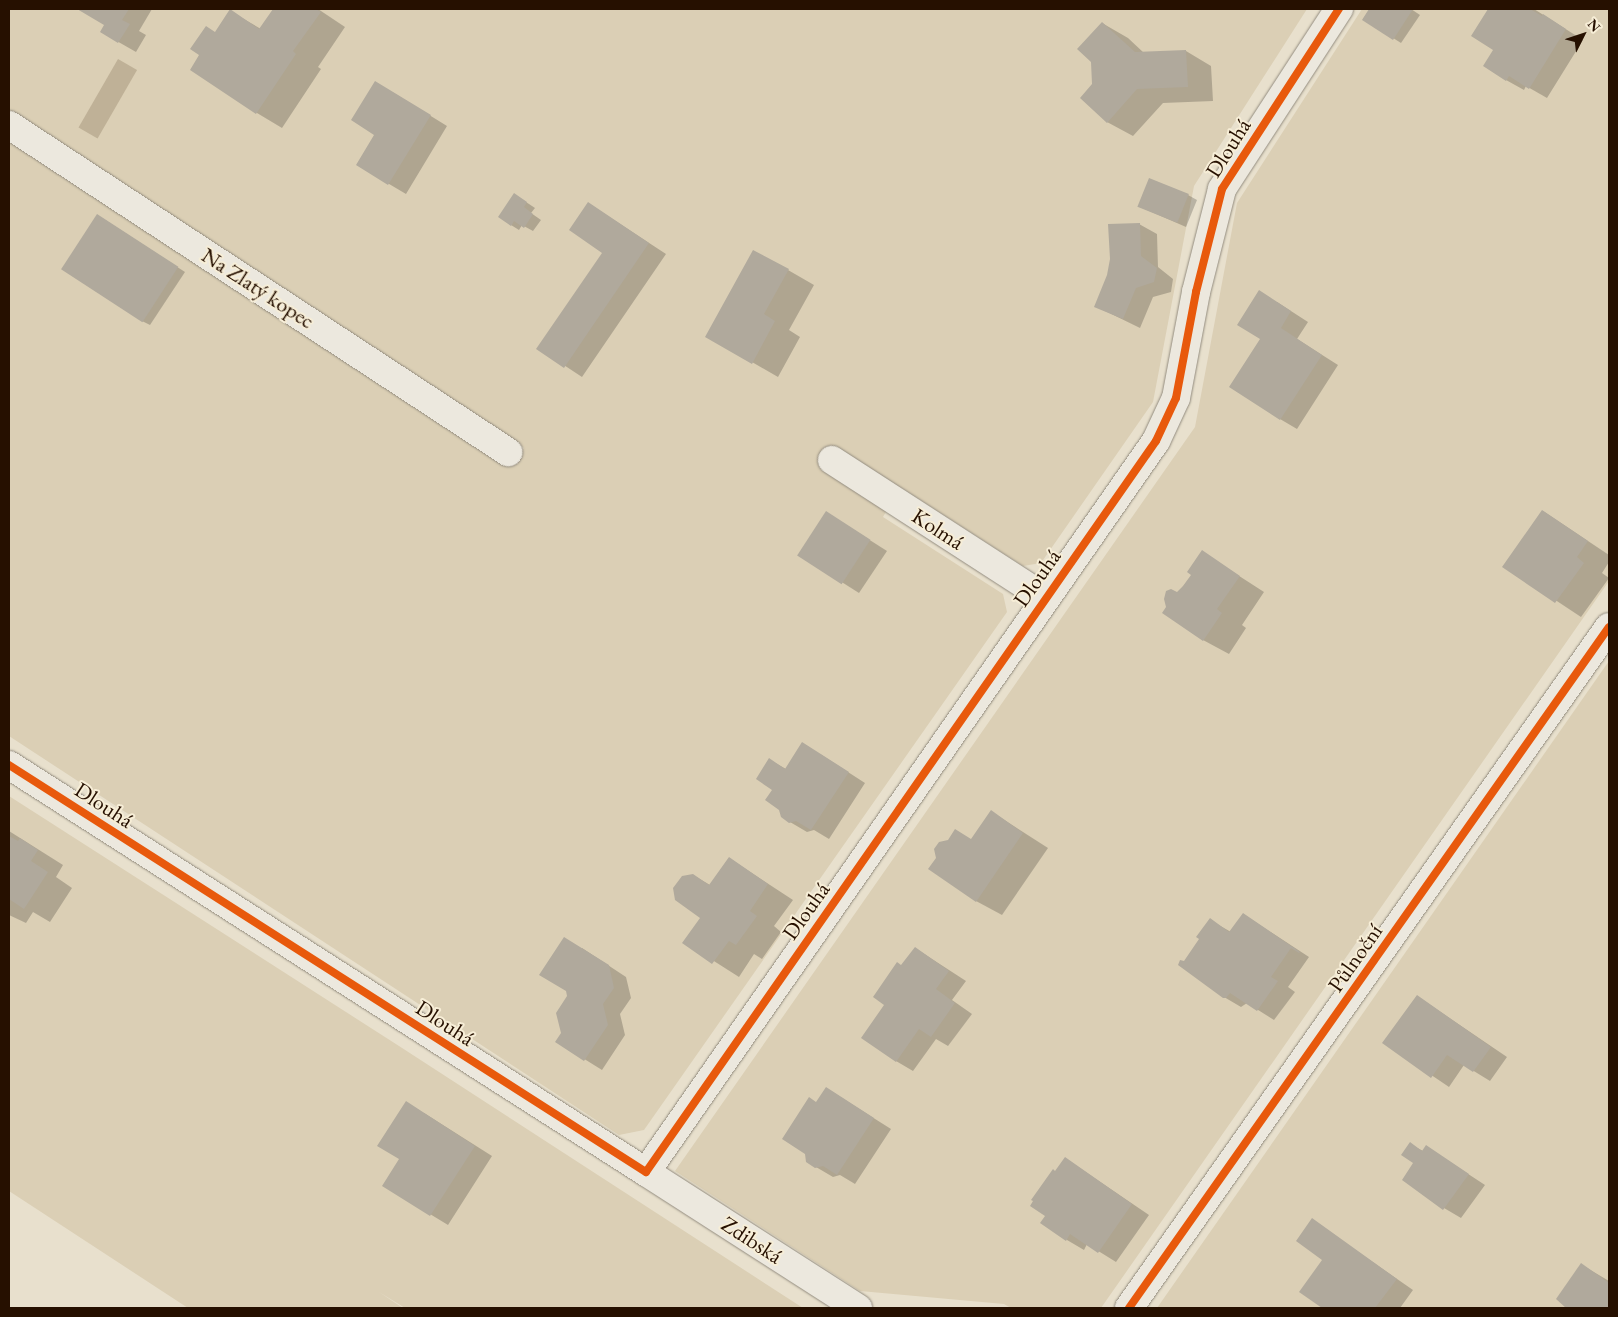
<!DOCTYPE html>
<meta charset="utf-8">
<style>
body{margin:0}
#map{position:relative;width:1618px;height:1317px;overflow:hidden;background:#e8e0cd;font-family:"EB Garamond",serif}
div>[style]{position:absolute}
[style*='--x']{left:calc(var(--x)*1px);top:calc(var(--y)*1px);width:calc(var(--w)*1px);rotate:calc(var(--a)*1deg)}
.green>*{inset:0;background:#dbcfb5}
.water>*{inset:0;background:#bfb197;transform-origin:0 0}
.shadow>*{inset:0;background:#0003}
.building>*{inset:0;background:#b0a99c;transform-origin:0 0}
.roads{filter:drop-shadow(0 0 1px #928b7e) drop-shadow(0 0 1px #928b7e)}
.minor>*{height:28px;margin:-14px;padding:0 14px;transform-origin:14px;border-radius:14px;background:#ece8de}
.cycleway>*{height:8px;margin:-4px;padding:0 4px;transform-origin:4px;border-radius:4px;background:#e8590c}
span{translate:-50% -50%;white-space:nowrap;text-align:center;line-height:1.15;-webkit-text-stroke:4px #f7eed7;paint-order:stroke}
.street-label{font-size:22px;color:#261000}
.frame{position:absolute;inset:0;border:10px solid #261000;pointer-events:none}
.north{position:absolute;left:1558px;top:10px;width:50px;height:50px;-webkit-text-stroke:4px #f7eed7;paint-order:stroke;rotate:49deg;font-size:14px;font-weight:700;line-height:20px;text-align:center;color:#261000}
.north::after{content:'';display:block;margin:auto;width:18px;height:22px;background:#261000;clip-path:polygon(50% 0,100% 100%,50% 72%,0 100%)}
</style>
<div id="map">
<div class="green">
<i style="clip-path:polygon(9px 9px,1307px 9px,1194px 186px,1153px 402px,1041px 563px,1023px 566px,900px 487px,883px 517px,1003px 594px,1007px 612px,644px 1130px,619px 1135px,9px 736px,9px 137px,512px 466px,524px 448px,9px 112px)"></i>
<i style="clip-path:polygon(1362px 9px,1609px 9px,1609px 581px,1101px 1308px,1011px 1308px,1004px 1304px,860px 1291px,675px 1171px,1195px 427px,1237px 203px)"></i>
<i style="clip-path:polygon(1609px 661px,1609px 1308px,1157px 1308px)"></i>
<i style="clip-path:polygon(9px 796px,399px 1046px,803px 1308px,405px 1308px,379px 1292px,403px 1308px,188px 1308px,9px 1191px)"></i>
</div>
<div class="water">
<i style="left:118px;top:59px;width:22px;height:79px;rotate:30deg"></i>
</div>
<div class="shadow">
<i style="clip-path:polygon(80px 9px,152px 9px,139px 31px,146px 35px,136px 52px,101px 32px,106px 24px)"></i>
<i style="clip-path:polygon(274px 9px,318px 9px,345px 27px,318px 67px,321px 69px,282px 128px,257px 113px,216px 33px,230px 11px,261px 29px)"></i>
<i style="clip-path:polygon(1370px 9px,1411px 9px,1420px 15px,1401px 43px,1363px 19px)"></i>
<i style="clip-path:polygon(1490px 9px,1534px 9px,1583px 40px,1547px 98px,1526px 86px,1524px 90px,1506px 80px,1495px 50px,1473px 36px)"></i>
<i style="clip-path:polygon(1102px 23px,1128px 38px,1144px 53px,1186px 51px,1211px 66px,1213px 101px,1163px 103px,1133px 136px,1107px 122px,1093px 84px,1092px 62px)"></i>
<i style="clip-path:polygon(392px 92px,447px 126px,406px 194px,357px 165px,375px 135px)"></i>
<i style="clip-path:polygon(1188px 195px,1197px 200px,1186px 227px,1138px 206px)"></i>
<i style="clip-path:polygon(523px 200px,535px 208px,531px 213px,541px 220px,533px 231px,522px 225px,519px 230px,511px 225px)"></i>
<i style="clip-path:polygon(588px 203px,666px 254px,582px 377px,538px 348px,604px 252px)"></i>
<i style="clip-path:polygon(105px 220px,185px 272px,150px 325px,142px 321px)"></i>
<i style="clip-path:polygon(1139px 224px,1157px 234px,1158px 267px,1173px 279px,1171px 292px,1153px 297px,1140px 328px,1095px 306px)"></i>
<i style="clip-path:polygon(788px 270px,814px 285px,789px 330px,800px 337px,778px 377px,707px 336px)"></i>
<i style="clip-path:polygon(1277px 302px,1308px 322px,1297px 339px,1338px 365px,1297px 429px,1280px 419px,1261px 339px)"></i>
<i style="clip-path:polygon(1543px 511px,1609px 555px,1609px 562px,1602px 573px,1609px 578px,1581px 617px,1504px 566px)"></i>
<i style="clip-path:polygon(843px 523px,887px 551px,859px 593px,799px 555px)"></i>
<i style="clip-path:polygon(1202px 552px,1264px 592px,1242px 625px,1246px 628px,1229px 654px,1203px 640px,1178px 593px,1193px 574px)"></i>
<i style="clip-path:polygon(820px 754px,865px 783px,829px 839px,814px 830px,807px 832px,790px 822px,774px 790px,770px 760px,786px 769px)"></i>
<i style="clip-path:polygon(992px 812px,1048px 848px,1002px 915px,976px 901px,972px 840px)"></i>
<i style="clip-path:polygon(9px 831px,63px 865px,56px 877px,72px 888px,50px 922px,33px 912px,26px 923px,9px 915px)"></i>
<i style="clip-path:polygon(729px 858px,793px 900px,774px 926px,781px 932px,762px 959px,754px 954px,739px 977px,684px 942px,702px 918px,693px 875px,710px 885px)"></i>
<i style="clip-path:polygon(1243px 914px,1309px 957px,1288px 987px,1295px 992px,1274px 1020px,1247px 1003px,1241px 1007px,1224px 997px,1184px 963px,1201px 939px,1210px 920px,1231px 932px)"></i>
<i style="clip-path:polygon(582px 948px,626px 977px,631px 998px,620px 1014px,625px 1035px,602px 1070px,557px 1042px,562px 1033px,569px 996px)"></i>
<i style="clip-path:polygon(915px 948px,966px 981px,952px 1000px,972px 1014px,948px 1046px,936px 1039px,913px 1071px,896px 1061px,886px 1005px)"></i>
<i style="clip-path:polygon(1417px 996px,1507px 1057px,1490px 1081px,1464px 1065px,1449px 1087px,1384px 1043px)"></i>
<i style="clip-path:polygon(826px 1088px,891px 1129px,855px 1184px,840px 1175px,833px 1177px,816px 1167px,806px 1153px,817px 1103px)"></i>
<i style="clip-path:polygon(424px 1113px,492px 1156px,448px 1225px,384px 1186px,401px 1159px)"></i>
<i style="clip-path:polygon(1410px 1144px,1423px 1151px,1427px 1147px,1485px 1185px,1461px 1218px,1444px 1208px,1415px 1163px)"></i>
<i style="clip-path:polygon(1065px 1158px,1149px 1215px,1116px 1262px,1087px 1244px,1084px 1250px,1067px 1240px,1047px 1216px)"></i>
<i style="clip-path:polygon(1312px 1220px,1413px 1290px,1400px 1308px,1324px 1308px,1301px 1291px,1324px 1260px)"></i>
<i style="clip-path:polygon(1582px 1265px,1609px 1281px,1609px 1308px,1568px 1308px)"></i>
</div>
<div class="building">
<i style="clip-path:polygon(77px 9px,129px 9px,122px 20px,130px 24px,118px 43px,100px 32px,104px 25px)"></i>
<i style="clip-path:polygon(230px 9px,259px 29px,273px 9px,316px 9px,321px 12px,293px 51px,296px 54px,256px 114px,190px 70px,199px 55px,190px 49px,206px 26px,215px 32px)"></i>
<i style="clip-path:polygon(1369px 9px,1413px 9px,1393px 40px,1362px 20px)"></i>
<i style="clip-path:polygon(1488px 9px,1530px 9px,1542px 16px,1543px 14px,1566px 29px,1529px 89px,1509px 76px,1506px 81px,1483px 66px,1493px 50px,1471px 36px)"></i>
<i style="clip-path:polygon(1102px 22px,1135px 52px,1186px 50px,1188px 87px,1137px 89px,1107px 123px,1080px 98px,1092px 84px,1091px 62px,1077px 49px)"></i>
<i style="clip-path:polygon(375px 81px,431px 115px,388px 185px,356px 165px,374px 135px,351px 120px)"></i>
<i style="left:1149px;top:178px;width:43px;height:31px;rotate:22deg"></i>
<i style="clip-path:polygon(514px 193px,527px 202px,524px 207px,533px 214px,524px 228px,514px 221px,511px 226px,498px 217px)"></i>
<i style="clip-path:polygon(588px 202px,649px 243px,564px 368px,536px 349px,602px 253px,569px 230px)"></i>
<i style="left:97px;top:214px;width:97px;height:66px;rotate:33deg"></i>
<i style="clip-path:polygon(1140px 223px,1141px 256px,1157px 268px,1154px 282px,1136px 288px,1123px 319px,1094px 307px,1107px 275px,1110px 259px,1108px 224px)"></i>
<i style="clip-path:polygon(753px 250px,789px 269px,764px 314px,775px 321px,752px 364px,705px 337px)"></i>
<i style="clip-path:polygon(1259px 290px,1291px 311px,1281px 328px,1322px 355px,1280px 420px,1229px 387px,1260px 339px,1237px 325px)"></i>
<i style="clip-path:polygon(1542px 510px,1588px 541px,1577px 557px,1584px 563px,1555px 603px,1502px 567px)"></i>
<i style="left:826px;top:511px;width:53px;height:53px;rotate:33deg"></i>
<i style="clip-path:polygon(1202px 550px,1240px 576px,1217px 609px,1222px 613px,1203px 641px,1162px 613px,1166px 607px,1164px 599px,1166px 591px,1171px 589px,1177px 592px,1183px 586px,1191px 575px,1187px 572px)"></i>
<i style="clip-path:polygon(802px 742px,849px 772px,811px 830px,796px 821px,789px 823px,781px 817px,779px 810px,765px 800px,772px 790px,756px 779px,769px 758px,785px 769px)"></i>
<i style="clip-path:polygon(991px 810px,1023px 833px,976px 902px,928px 869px,936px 858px,934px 849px,939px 842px,948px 840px,955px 829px,971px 839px)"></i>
<i style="clip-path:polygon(9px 836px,18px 841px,20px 838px,38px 850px,31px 861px,48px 872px,24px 909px,9px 899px)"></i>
<i style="clip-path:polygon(729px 857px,768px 884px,750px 911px,757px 916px,736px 945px,729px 941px,712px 964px,682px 943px,700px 918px,675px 900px,673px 888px,682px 876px,693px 874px,709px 885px)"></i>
<i style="clip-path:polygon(1243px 913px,1300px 952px,1299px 953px,1291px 948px,1271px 977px,1278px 981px,1257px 1011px,1230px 993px,1226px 998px,1223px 998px,1178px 965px,1180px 960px,1184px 961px,1199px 939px,1196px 937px,1210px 918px,1229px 932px)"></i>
<i style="clip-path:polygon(564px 937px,609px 965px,614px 988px,603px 1004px,608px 1025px,584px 1061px,555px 1042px,561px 1033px,556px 1013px,567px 996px,566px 991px,539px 975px)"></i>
<i style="clip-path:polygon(915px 947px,949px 971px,936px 989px,955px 1003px,931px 1037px,919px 1029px,896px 1062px,861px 1038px,884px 1005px,873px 997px,897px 962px,901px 965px)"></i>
<i style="clip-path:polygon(1417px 995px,1491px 1047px,1473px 1072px,1447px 1055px,1431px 1078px,1382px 1043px)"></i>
<i style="clip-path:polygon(826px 1087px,874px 1118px,837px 1175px,823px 1166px,815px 1168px,806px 1162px,805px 1154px,782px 1139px,809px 1097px,816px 1102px)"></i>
<i style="clip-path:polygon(406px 1101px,475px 1146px,430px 1216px,382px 1186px,399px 1159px,377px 1146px)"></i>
<i style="clip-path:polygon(1410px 1142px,1422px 1151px,1426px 1145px,1469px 1174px,1443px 1210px,1402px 1180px,1413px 1163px,1401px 1155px)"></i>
<i style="clip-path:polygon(1065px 1157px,1132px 1204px,1098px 1253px,1070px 1234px,1066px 1241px,1040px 1223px,1045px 1216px,1030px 1206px,1033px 1201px,1031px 1200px,1053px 1169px,1055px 1171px)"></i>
<i style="clip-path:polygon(1312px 1218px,1397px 1279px,1375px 1308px,1322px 1308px,1299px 1292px,1322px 1260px,1296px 1241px)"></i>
<i style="clip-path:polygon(1581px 1263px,1609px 1283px,1609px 1308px,1566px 1308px,1556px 1299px)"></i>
</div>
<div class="roads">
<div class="minor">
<i style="--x:9;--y:125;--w:597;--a:33.24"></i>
<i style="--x:832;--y:460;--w:254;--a:32.9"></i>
<i style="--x:9;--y:765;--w:756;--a:32.58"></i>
<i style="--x:646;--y:1172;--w:891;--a:-55.1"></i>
<i style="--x:1156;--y:441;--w:47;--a:-65.1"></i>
<i style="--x:1176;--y:398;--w:108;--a:-79.3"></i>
<i style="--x:1196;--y:292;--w:106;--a:-75.8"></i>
<i style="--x:1222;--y:189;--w:215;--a:-57"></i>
<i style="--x:646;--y:1172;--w:252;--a:32.7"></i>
<i style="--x:1129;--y:1308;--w:833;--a:-54.82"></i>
</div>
</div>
<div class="cycleway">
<i style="--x:9;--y:765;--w:756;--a:32.58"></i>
<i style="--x:646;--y:1172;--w:891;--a:-55.1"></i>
<i style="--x:1156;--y:441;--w:47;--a:-65.1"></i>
<i style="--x:1176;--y:398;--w:108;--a:-79.3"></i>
<i style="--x:1196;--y:292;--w:106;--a:-75.8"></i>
<i style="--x:1222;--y:189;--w:215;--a:-57"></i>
<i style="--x:1129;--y:1308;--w:833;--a:-54.82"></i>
</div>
<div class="street-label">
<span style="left:1228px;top:148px;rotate:-58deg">Dlouhá</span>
<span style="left:258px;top:288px;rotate:33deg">Na Zlatý kopec</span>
<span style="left:938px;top:529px;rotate:33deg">Kolmá</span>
<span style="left:1037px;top:578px;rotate:-55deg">Dlouhá</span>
<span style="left:104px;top:805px;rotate:33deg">Dlouhá</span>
<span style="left:806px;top:911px;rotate:-55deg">Dlouhá</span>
<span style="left:1355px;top:958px;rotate:-55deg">Půlnoční</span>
<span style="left:445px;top:1023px;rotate:33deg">Dlouhá</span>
<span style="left:752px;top:1240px;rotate:33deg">Zdibská</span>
</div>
<div class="frame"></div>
<div class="north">N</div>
</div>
